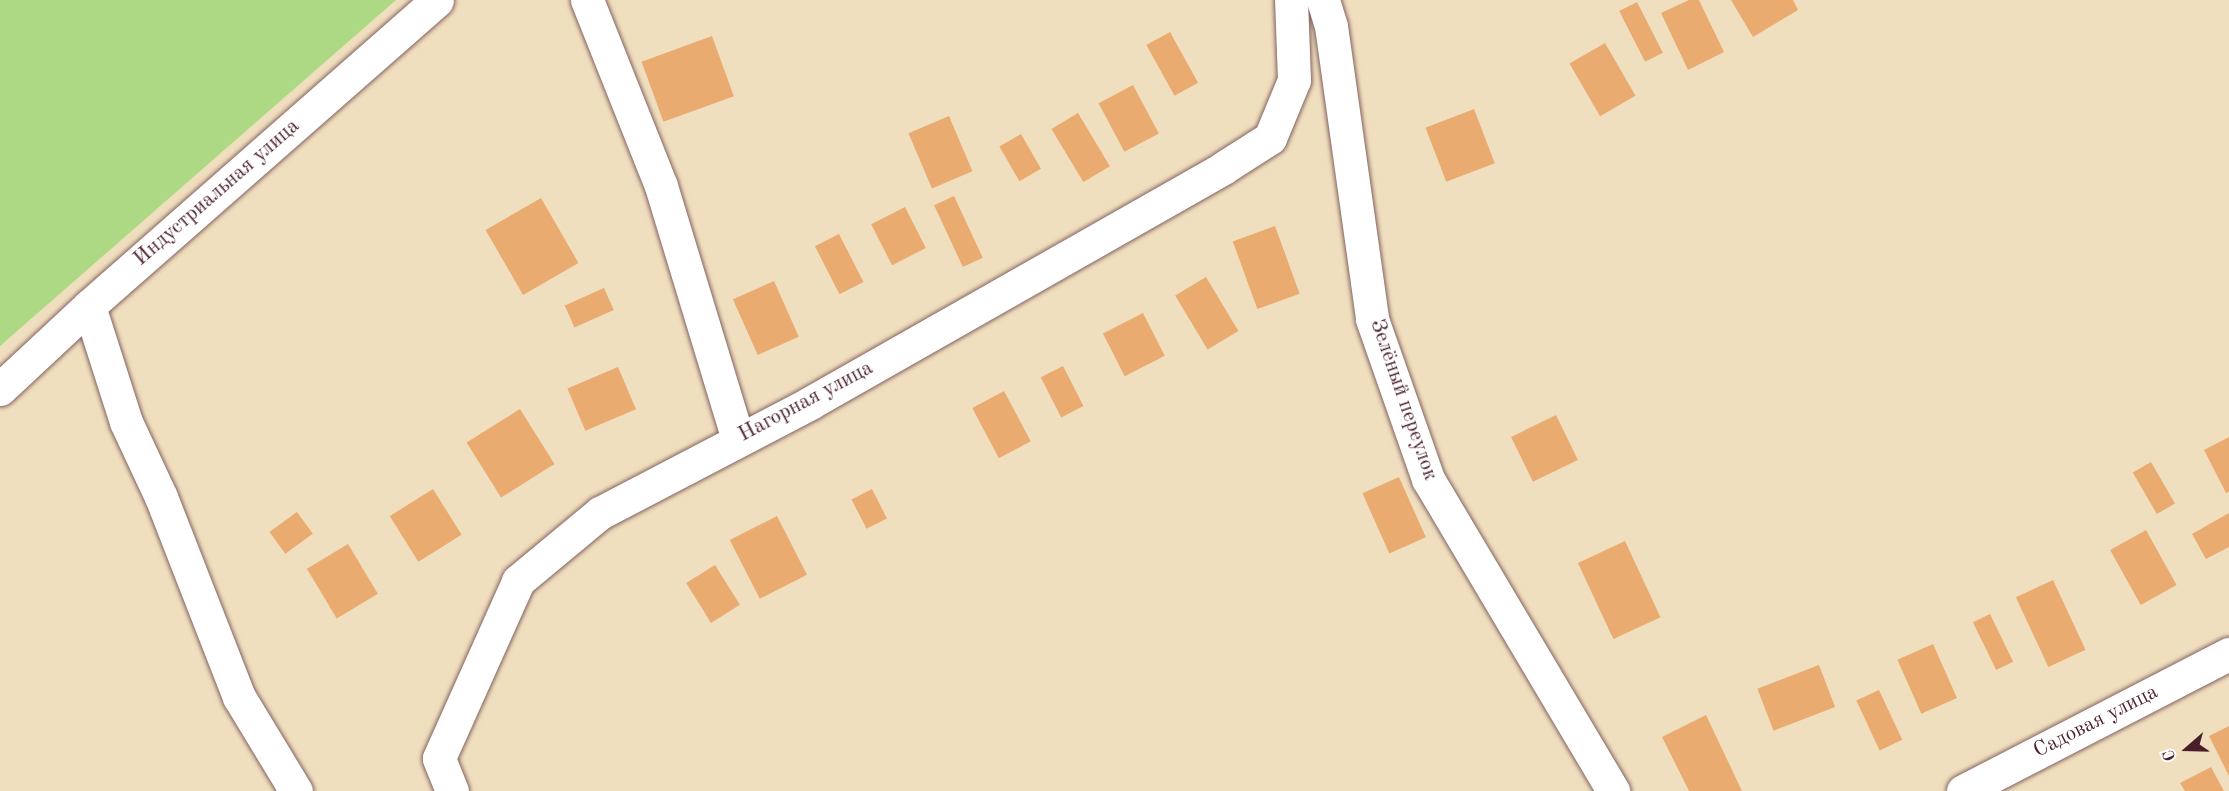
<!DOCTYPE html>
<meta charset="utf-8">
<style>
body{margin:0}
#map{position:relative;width:2229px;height:791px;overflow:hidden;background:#f0dfbf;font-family:"Old Standard TT",serif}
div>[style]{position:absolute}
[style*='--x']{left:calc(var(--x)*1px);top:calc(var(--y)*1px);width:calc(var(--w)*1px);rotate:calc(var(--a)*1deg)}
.green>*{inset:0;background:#aed984}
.building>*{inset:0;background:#eaab71;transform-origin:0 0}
.roads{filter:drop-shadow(0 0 2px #84625f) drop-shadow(0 0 2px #84625f)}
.minor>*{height:33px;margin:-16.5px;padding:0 16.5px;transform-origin:16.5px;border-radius:16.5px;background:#fff}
span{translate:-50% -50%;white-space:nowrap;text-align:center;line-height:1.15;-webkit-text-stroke:4.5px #fff;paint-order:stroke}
.street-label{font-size:21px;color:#4a1f2b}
.north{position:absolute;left:2157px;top:719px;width:60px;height:60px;-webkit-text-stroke:4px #fff;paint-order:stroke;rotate:250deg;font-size:16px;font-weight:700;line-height:24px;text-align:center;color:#4a1f2b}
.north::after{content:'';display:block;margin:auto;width:21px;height:27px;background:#4a1f2b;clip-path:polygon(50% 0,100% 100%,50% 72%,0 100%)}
</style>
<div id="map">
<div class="green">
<i style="clip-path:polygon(0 0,396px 0,0 346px)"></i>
</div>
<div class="building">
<i style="clip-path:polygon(1689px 0,1699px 0,1724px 52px,1688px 70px,1661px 13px)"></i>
<i style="clip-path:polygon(1731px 0,1793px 0,1798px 10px,1753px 37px)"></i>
<i style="left:1637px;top:2px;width:57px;height:20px;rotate:63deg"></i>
<i style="left:1170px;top:32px;width:58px;height:27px;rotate:61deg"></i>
<i style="left:712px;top:36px;width:64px;height:75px;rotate:70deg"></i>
<i style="left:1605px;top:43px;width:61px;height:41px;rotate:60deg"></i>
<i style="left:1133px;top:85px;width:55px;height:39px;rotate:62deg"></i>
<i style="left:1474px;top:109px;width:58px;height:52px;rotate:69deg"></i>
<i style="left:1078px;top:113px;width:62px;height:31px;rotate:59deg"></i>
<i style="left:949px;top:116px;width:60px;height:44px;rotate:67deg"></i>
<i style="left:1021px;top:134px;width:40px;height:25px;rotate:60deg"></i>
<i style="left:954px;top:196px;width:68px;height:22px;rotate:65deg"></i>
<i style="left:541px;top:198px;width:75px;height:64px;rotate:60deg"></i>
<i style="left:905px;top:207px;width:46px;height:38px;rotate:63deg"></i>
<i style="left:1275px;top:226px;width:72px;height:45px;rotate:70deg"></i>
<i style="left:839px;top:234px;width:54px;height:27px;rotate:63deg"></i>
<i style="left:1206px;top:277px;width:63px;height:36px;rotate:59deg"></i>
<i style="left:774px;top:281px;width:61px;height:45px;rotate:66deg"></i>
<i style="left:604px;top:288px;width:24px;height:43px;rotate:66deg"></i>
<i style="left:1143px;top:313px;width:48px;height:45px;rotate:63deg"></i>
<i style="left:1063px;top:366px;width:45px;height:25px;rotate:63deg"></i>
<i style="left:618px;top:367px;width:46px;height:55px;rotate:67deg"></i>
<i style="left:1004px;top:391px;width:57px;height:36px;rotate:62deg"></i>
<i style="left:520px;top:409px;width:65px;height:63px;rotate:58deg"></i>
<i style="left:1556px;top:415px;width:50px;height:50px;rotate:64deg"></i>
<i style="clip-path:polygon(2229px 437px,2229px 492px,2226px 493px,2204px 450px)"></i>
<i style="left:2151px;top:462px;width:48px;height:21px;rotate:60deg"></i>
<i style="left:1399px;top:477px;width:66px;height:40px;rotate:66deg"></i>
<i style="left:433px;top:489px;width:54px;height:51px;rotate:58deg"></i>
<i style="left:872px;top:489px;width:33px;height:23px;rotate:63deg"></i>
<i style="left:297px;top:512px;width:27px;height:34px;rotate:54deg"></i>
<i style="clip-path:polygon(2229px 513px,2229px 547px,2206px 559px,2192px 534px)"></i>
<i style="left:777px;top:516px;width:66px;height:53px;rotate:63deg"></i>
<i style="left:2146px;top:530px;width:63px;height:41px;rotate:61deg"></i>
<i style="left:1625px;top:541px;width:84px;height:52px;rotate:65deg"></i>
<i style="left:348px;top:544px;width:58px;height:48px;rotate:59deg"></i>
<i style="left:715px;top:565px;width:47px;height:34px;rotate:58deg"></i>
<i style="left:2053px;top:580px;width:77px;height:41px;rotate:65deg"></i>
<i style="left:1990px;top:614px;width:53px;height:19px;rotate:64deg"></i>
<i style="left:1933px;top:644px;width:59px;height:39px;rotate:66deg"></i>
<i style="left:1819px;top:665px;width:45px;height:66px;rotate:69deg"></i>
<i style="left:1879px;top:690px;width:55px;height:25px;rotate:65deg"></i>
<i style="clip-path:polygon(1706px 715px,1742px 791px,1689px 791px,1662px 737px)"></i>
<i style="clip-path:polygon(2229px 726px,2229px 776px,2209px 736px)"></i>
<i style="clip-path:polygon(2211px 767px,2224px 791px,2185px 791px,2180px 783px)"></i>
</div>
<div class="roads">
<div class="minor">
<i style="--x:587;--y:0;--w:200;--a:68.3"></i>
<i style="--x:661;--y:186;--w:264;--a:73.1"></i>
<i style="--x:1323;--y:0;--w:27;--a:73"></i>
<i style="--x:1331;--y:26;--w:296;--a:82"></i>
<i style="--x:1372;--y:319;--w:170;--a:70.7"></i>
<i style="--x:1428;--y:479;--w:363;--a:59.3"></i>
<i style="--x:89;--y:306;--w:122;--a:72.3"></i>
<i style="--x:126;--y:422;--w:83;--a:65"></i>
<i style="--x:161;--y:497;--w:215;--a:68.7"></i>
<i style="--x:239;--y:697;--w:110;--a:58.8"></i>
<i style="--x:0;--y:389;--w:122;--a:-43"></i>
<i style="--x:89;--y:306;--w:463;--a:-41.3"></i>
<i style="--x:452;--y:791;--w:35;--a:-112"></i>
<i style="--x:439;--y:758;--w:194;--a:-65.9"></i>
<i style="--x:518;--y:581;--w:107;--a:-39.7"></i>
<i style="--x:600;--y:513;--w:237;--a:-27.6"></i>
<i style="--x:810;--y:403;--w:475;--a:-29.6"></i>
<i style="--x:1223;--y:168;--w:56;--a:-32.6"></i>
<i style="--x:1270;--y:138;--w:63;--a:-67.5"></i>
<i style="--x:1294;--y:80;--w:80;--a:-92.1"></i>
<i style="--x:1963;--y:791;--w:299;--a:-27.3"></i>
</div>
</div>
<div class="street-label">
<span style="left:217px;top:193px;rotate:-41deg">Индустриальная улица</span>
<span style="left:1403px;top:400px;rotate:71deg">Зелёный переулок</span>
<span style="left:806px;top:402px;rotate:-28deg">Нагорная улица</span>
<span style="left:2096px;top:722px;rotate:-27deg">Садовая улица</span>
</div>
<div class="north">С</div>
</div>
